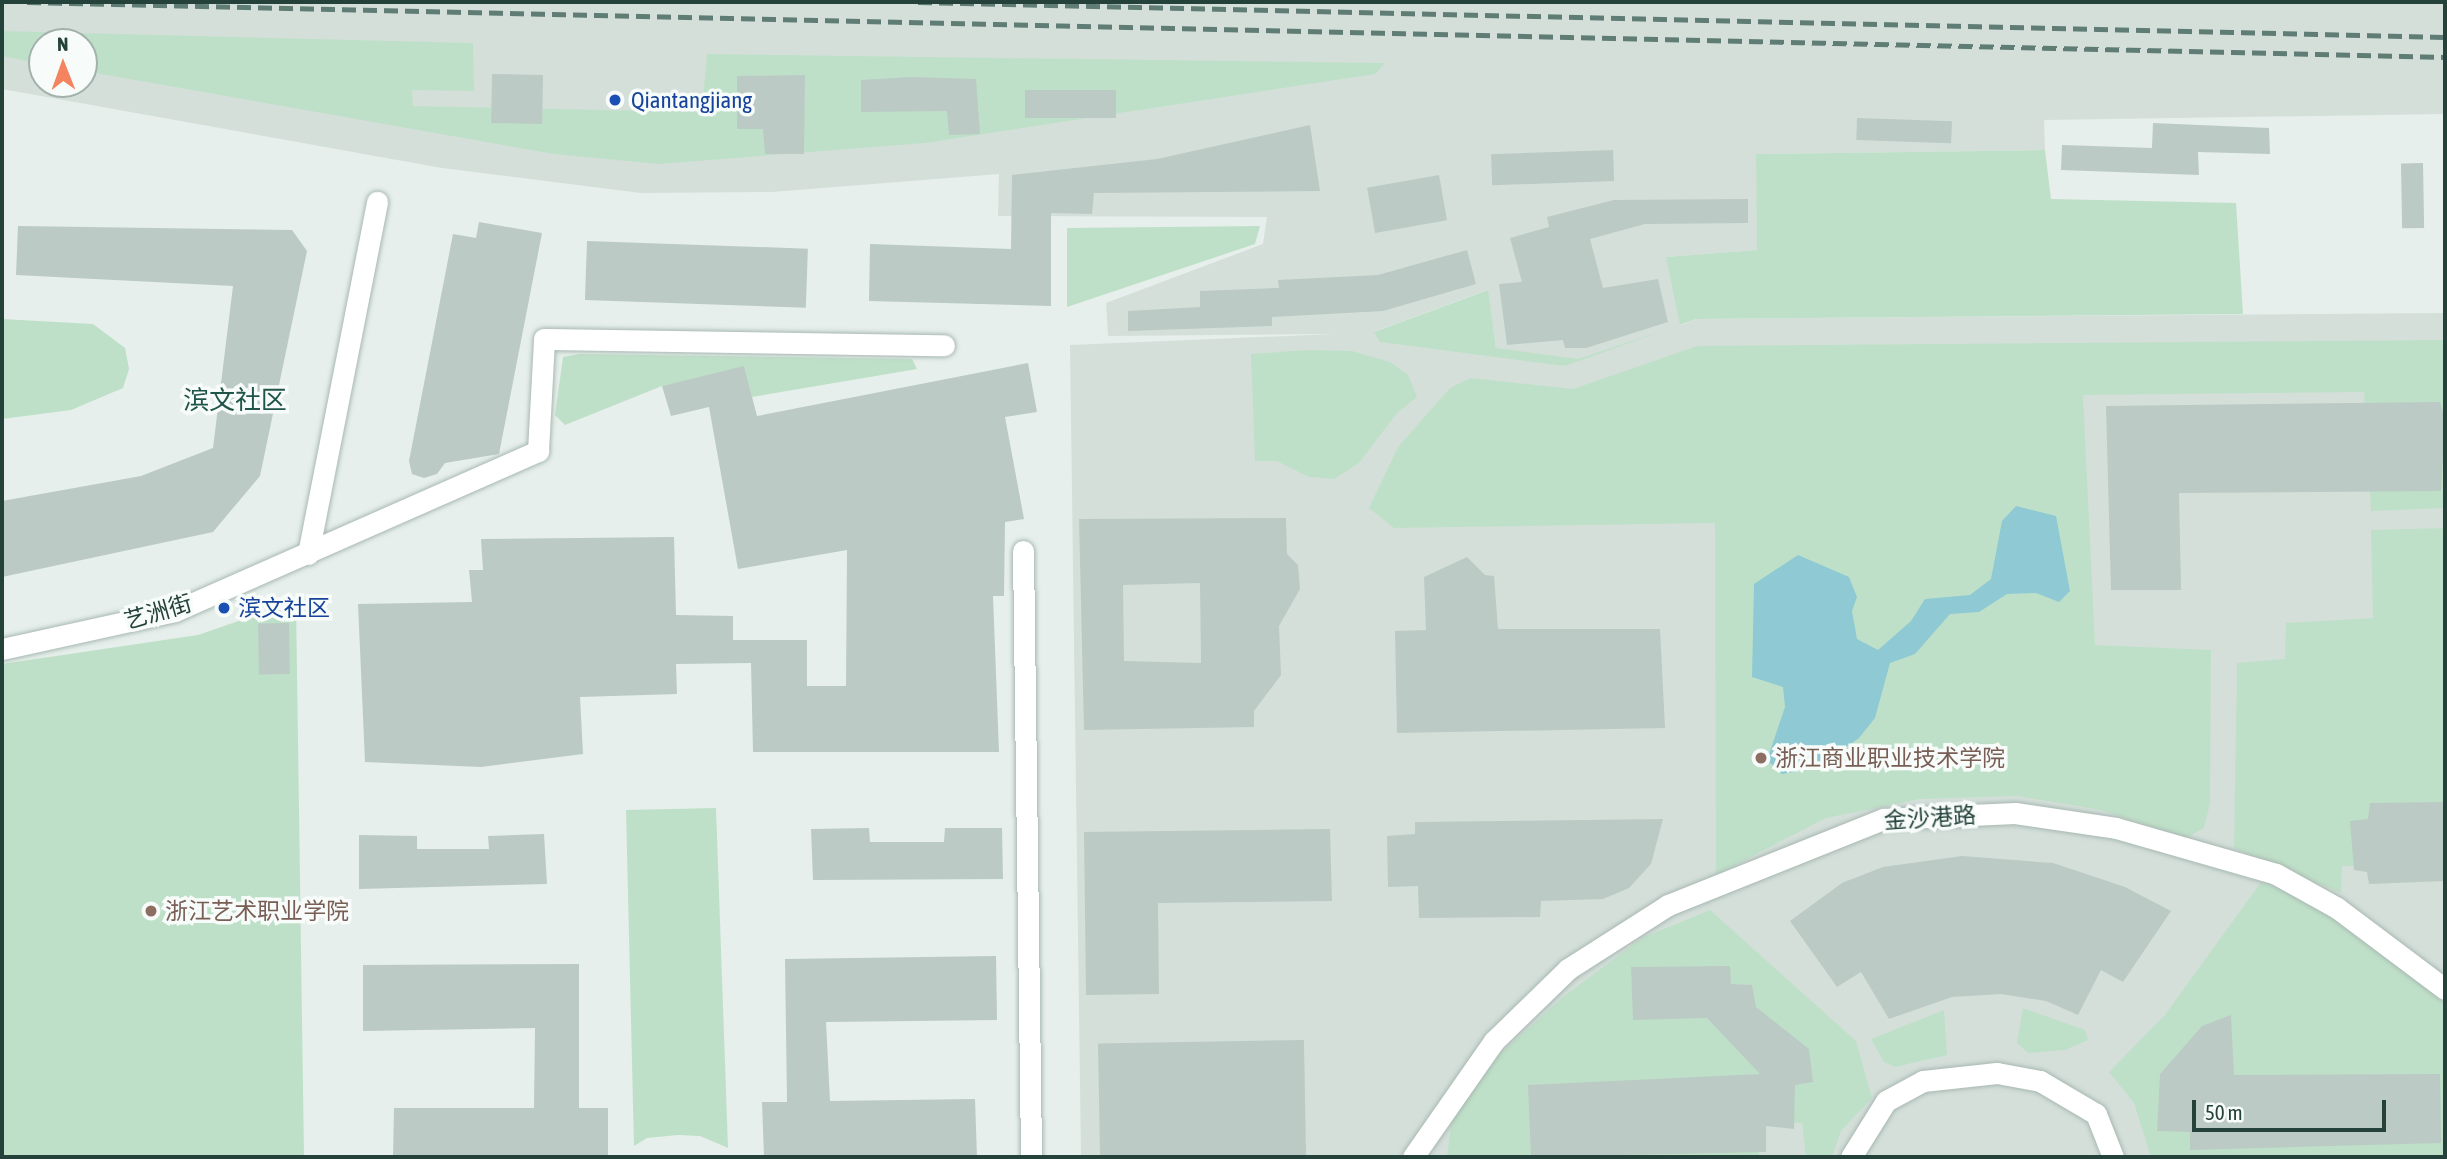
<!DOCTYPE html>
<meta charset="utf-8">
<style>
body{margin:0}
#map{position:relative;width:2447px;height:1159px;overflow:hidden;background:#e6efeb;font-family:"Asap Condensed","Noto Sans SC",sans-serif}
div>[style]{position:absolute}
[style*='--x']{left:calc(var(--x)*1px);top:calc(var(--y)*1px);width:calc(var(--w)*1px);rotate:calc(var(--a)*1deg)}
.built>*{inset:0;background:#d4dfda}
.green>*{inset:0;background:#bfe0c8}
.water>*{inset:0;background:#8ec9d4}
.building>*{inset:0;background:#bbcac4;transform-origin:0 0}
.roads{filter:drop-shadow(0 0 2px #a8b8b2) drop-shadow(0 0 2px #a8b8b2)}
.minor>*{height:21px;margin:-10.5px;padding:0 10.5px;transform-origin:10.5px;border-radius:10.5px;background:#fff}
.rail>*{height:5px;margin-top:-2.5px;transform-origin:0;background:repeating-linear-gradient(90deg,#5f7d75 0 14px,transparent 0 21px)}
.dots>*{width:19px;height:19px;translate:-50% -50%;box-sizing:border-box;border:4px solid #f7fbf9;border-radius:50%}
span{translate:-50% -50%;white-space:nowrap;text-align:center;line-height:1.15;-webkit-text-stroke:7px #f7fbf9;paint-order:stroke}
.transit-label{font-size:23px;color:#164399}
.left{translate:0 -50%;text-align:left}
.street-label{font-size:23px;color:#24423a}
.education-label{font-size:23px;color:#785e54}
.quarter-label{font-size:26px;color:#1f5548}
.frame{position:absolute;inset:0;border:4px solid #24423a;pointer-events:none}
.north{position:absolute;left:28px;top:28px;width:70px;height:70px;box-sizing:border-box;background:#f7fbf9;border:2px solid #a3b1ad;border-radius:50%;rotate:359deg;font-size:19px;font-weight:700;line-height:28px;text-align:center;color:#24423a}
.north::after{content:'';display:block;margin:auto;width:24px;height:32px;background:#f4845f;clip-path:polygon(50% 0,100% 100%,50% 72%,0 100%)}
.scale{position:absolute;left:2192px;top:1100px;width:194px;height:32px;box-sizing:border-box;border:4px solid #24423a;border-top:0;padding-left:9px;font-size:21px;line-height:24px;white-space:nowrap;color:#24423a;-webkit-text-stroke:5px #f7fbf9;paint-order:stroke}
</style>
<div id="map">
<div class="built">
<i style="clip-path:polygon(evenodd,2px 2px,2445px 2px,2445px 114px,2044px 120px,2045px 150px,1757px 154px,1757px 250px,1667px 257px,1681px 325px,1696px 319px,2445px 313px,2445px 1157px,1081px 1157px,1070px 345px,1335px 334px,1108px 336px,1106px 303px,1263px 244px,1267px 217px,998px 216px,999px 174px,772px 192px,641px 193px,442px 168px,2px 89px,2px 2px,42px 42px,84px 42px,84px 84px,42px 84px,42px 42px,2px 2px,1487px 290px,1496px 347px,1375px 332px,1376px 331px,1487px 290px)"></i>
</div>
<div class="green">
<i style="clip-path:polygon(2px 31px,473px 43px,474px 91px,412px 90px,413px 106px,702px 112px,707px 54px,1385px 63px,1375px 74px,925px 143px,659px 164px,554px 154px,84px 71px,84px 42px,42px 42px,42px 64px,2px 56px)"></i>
<i style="clip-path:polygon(2045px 150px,2051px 199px,2236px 203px,2243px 314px,1696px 319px,1565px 366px,1380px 342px,1374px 332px,1488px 290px,1496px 348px,1578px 359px,1680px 325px,1666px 257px,1757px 250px,1756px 154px)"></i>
<i style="clip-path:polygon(1260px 226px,1255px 244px,1067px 307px,1067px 228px)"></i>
<i style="clip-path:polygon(2px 319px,93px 324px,125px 348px,129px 369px,123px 388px,71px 410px,2px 419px)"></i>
<i style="clip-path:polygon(2445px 340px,2445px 508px,2371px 511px,2364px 392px,2083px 395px,2095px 645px,2211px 650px,2210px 804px,2204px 828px,2186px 838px,2101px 810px,2017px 796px,1920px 799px,1826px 818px,1716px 875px,1715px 523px,1394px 528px,1369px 508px,1398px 447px,1450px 388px,1471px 378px,1573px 389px,1697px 346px)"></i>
<i style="clip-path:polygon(1307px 350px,1352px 351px,1390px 362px,1408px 375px,1417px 397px,1397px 413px,1359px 463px,1334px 479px,1309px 477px,1277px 461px,1255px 461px,1251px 354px)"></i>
<i style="clip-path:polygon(579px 354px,912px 359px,917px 369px,752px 397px,744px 367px,662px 386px,565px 425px,555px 415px,563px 357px)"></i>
<i style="clip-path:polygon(2445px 528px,2445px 868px,2342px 866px,2341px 893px,2234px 848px,2237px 663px,2285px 659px,2286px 623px,2373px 618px,2371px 530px)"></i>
<i style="clip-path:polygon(296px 601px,304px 1157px,3px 1157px,2px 664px,198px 635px)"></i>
<i style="clip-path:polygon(716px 808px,728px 1148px,700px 1136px,678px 1135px,647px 1138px,634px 1146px,626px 810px)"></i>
<i style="clip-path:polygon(2262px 881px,2323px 910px,2426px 981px,2445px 1005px,2445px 1157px,2151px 1157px,2134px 1103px,2109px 1072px,2164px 1016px)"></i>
<i style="clip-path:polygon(1710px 910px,1856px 1041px,1872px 1098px,1841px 1131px,1832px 1157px,1806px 1157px,1802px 1123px,1757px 1122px,1759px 1157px,1447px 1157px,1452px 1119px,1482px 1070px,1563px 997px,1642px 938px)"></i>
<i style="clip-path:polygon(2023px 1008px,2085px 1030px,2088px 1040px,2065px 1050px,2028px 1053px,2017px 1043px)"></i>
<i style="clip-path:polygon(1944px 1010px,1947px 1055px,1895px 1067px,1884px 1062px,1871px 1039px)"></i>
</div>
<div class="water">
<i style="clip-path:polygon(2016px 506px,2056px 516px,2070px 591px,2059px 602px,2036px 593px,2007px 594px,1979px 612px,1950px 614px,1915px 654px,1890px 663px,1875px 718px,1859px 738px,1816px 768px,1782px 774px,1767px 760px,1785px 707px,1783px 687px,1752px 677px,1754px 584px,1798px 555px,1849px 577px,1857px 597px,1852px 611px,1857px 639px,1878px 650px,1911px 621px,1925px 599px,1970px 595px,1991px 579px,2002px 521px)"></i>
</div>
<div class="building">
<i style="left:492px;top:74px;width:51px;height:49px;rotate:1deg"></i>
<i style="clip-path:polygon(805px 75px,804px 154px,765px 154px,763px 129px,737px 129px,737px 76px)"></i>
<i style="clip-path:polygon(911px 77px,976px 79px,980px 134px,949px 135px,947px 111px,861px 112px,861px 80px)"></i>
<i style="left:1025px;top:90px;width:91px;height:28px"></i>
<i style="left:1857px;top:118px;width:95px;height:22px;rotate:2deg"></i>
<i style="clip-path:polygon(2153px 123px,2269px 128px,2270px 154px,2198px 152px,2199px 175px,2061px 170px,2062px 145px,2152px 148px)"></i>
<i style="clip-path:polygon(1310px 125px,1320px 191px,1094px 193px,1092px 214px,1051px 213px,1051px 306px,869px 301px,870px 244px,1011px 249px,1012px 175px,1157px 159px)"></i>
<i style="left:1613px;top:150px;width:31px;height:122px;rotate:88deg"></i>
<i style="left:2423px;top:163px;width:65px;height:22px;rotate:89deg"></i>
<i style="left:1439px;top:175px;width:46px;height:73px;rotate:80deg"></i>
<i style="clip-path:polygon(1748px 199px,1748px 223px,1645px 224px,1590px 239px,1603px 288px,1658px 279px,1668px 322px,1586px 348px,1565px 348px,1563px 340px,1507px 345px,1499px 284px,1522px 282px,1510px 238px,1549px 227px,1547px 217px,1614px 200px)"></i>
<i style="clip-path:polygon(479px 222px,542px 233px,499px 454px,445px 463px,437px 474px,424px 478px,412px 474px,409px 461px,453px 234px,476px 238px)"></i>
<i style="clip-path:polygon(18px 226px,292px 230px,307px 251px,260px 476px,213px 532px,2px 577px,2px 501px,141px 476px,213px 448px,233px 286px,16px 275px)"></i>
<i style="left:587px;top:241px;width:221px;height:59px;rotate:2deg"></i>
<i style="clip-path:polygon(1467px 250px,1476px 284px,1383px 311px,1272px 317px,1272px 326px,1128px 331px,1128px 311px,1200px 307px,1200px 291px,1279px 288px,1278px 280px,1378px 275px)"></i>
<i style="clip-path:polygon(1028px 363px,1037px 412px,1005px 417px,1024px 519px,1005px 522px,1004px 596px,993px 596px,999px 752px,753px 752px,751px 663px,676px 664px,677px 694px,580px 697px,583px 754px,481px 767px,365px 762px,358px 604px,472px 602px,469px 570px,483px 570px,481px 539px,674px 537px,676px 615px,733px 616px,733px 640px,807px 640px,807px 686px,846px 686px,847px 550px,738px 569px,709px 407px,671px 416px,662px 386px,744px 366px,757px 416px)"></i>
<i style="clip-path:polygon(2440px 402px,2445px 419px,2441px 491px,2179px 493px,2181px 590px,2111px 590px,2106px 406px)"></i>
<i style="clip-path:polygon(evenodd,1286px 518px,1287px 554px,1298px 565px,1300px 589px,1279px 626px,1281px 675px,1254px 711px,1254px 727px,1084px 730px,1079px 519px,1286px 518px,1200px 583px,1201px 663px,1124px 661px,1123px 585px,1200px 583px)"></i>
<i style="clip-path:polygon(1467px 557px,1485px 575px,1494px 576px,1498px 629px,1660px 629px,1665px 728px,1397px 733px,1395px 631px,1426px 630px,1424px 577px)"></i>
<i style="left:289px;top:623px;width:51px;height:31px;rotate:89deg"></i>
<i style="clip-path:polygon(2445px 802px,2445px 881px,2369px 884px,2367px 872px,2354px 870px,2350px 821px,2368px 819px,2370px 803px)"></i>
<i style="clip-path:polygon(1663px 819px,1651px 864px,1629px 888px,1603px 899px,1541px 901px,1540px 917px,1419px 918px,1418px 886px,1388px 887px,1387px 836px,1415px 834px,1415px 822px)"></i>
<i style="clip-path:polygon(869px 828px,870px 842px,944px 842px,945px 828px,1002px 828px,1003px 879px,813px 880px,811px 829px)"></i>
<i style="clip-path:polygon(1330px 829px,1332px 901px,1158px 903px,1159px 994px,1086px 995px,1084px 832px)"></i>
<i style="clip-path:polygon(544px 834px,547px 884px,359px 889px,359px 835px,417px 836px,417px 849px,489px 849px,488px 836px)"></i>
<i style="clip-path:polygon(1962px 856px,2053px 863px,2125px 887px,2171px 911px,2123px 982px,2101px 970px,2078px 1015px,2046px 1001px,2001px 994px,1952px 997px,1889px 1019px,1861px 972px,1837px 987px,1790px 921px,1842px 883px,1883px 867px)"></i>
<i style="clip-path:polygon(996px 956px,997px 1020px,826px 1022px,830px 1101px,975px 1099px,977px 1157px,764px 1157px,762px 1102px,787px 1102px,785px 959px)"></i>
<i style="clip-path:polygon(579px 964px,579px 1108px,608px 1108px,608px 1157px,393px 1157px,394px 1108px,534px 1108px,535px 1028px,363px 1031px,363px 965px)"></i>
<i style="clip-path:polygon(1730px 966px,1731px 984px,1752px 985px,1756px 1007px,1809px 1049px,1813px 1082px,1795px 1085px,1794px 1129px,1766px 1126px,1766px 1152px,1531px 1157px,1528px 1085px,1760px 1074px,1707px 1018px,1633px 1020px,1631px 967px)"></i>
<i style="clip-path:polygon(2231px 1015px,2234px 1075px,2440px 1074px,2441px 1143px,2190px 1150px,2190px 1132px,2157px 1131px,2160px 1074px,2202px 1026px)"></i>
<i style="left:1304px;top:1040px;width:117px;height:206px;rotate:89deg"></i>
</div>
<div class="roads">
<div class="minor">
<i style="--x:1023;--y:551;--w:606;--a:89.24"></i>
<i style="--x:308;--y:554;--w:359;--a:-78.9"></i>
<i style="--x:2;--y:649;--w:177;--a:-12.4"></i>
<i style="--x:175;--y:611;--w:397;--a:-23.8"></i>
<i style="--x:538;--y:451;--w:112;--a:-86.9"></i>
<i style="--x:544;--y:339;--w:400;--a:0.9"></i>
<i style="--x:1413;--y:1157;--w:141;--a:-55.1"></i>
<i style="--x:1494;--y:1041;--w:103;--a:-44.2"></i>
<i style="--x:1568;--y:969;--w:119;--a:-32.6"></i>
<i style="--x:1668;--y:905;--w:232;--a:-21.8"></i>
<i style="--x:1883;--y:819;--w:132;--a:-2.6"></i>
<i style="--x:2015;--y:813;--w:102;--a:8.4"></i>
<i style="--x:2116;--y:828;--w:166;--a:16"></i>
<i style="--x:2276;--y:874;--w:70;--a:29.1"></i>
<i style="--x:2337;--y:908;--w:135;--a:36.9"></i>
<i style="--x:1851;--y:1157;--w:66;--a:-58"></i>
<i style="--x:1886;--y:1101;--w:42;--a:-28.4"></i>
<i style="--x:1923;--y:1081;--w:74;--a:-6.2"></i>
<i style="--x:1997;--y:1073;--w:44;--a:10.5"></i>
<i style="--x:2040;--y:1081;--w:65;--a:30.5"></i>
<i style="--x:2096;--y:1114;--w:46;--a:68.4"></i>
</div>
</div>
<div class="rail">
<i style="--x:27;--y:2;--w:2419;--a:1.3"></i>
<i style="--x:918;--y:2;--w:1527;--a:1.31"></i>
</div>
<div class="dots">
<i style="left:615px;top:100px;background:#1a4fb4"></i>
<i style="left:224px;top:608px;background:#1a4fb4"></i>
<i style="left:1761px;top:758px;background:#8d6e63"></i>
<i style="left:151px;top:911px;background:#8d6e63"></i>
</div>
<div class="transit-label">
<span class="left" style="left:631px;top:100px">Qiantangjiang</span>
<span class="left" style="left:238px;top:608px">滨文社区</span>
</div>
<div class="street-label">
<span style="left:158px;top:612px;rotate:-16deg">艺洲街</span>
<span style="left:1930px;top:818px;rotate:-4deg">金沙港路</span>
</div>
<div class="education-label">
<span class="left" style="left:1775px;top:758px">浙江商业职业技术学院</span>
<span class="left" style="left:165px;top:911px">浙江艺术职业学院</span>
</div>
<div class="quarter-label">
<span style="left:235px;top:401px">滨文社区</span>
</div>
<div class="frame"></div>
<div class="north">N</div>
<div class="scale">50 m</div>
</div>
